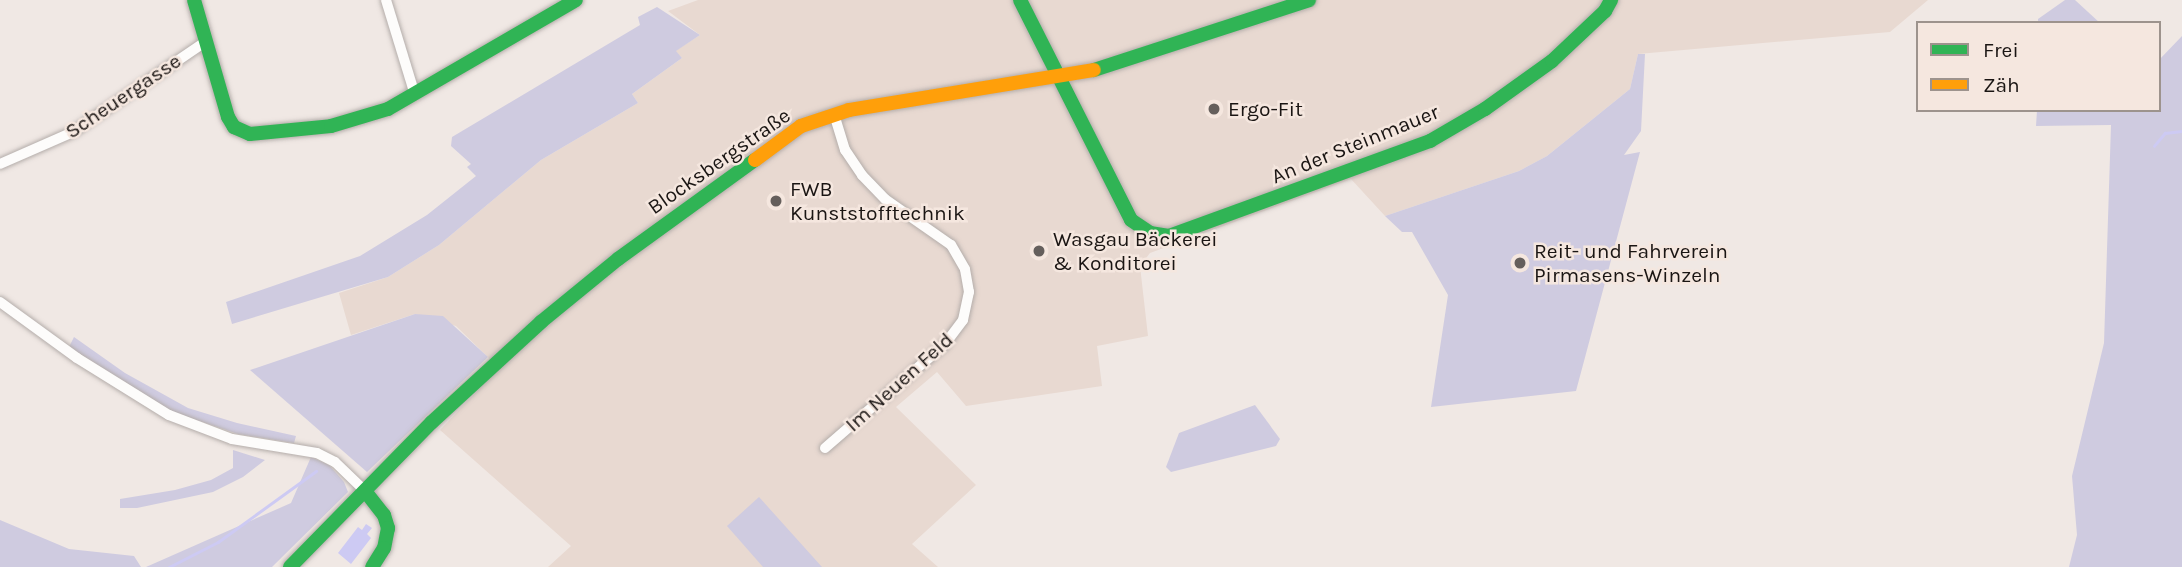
<!DOCTYPE html>
<meta charset="utf-8">
<style>
body{margin:0}
#map{position:relative;width:2182px;height:567px;overflow:hidden;background:#f0e8e4;font-family:Karla,sans-serif}
div>[style]{position:absolute}
[style*='--x']{left:calc(var(--x)*1px);top:calc(var(--y)*1px);width:calc(var(--w)*1px);rotate:calc(var(--a)*1deg)}
.built>*{inset:0;background:#e8d9d1}
.green>*{inset:0;background:#cfcbe0}
.water>*{inset:0;background:#cdcaf3}
.stream>*{height:2.5px;margin:-1.25px;padding:0 1.25px;transform-origin:1.25px;border-radius:1.25px;background:#cdcaf3}
.roads{filter:drop-shadow(0 0 2px #b4adaa) drop-shadow(0 0 2px #b4adaa)}
.street>*{height:10px;margin:-5px;padding:0 5px;transform-origin:5px;border-radius:5px;background:#fdfcfb}
.fast>*{height:14px;margin:-7px;padding:0 7px;transform-origin:7px;border-radius:7px;background:#30b455}
.slow>*{height:14px;margin:-7px;padding:0 7px;transform-origin:7px;border-radius:7px;background:#ff9f0a}
.dots>*{width:19px;height:19px;translate:-50% -50%;box-sizing:border-box;border:4px solid #f5e7df;border-radius:50%}
span{translate:-50% -50%;white-space:nowrap;text-align:center;line-height:1.15;-webkit-text-stroke:5px #f5e7df;paint-order:stroke}
.street-label{font-size:21px;color:#1a1513}
.poi-label{font-size:21px;color:#1a1513}
.left{translate:0 -50%;text-align:left}
.legend{position:absolute;left:1916px;top:21px;width:245px;height:91px;box-sizing:border-box;background:#f5e7df;border:2px solid #9d938d;margin:0;padding:9px 12px;list-style:none;font-size:21px;color:#1a1513}
.legend li{display:flex;align-items:center;gap:14px;height:35px}
.legend b{width:35px;border:2px solid #9d938d}
</style>
<div id="map">
<div class="built">
<i style="clip-path:polygon(698px 0,1928px 0,1890px 32px,1638px 54px,1630px 89px,1547px 156px,1519px 171px,1385px 216px,1351px 179px,1150px 253px,1140px 266px,1148px 336px,1097px 346px,1102px 386px,966px 406px,937px 372px,896px 407px,976px 485px,912px 544px,938px 567px,548px 567px,571px 546px,440px 430px,499px 368px,456px 326px,415px 314px,351px 335px,339px 293px,388px 277px,439px 245px,541px 160px,638px 103px,632px 94px,682px 58px,675px 51px,700px 35px,668px 11px)"></i>
</div>
<div class="green">
<i style="clip-path:polygon(2065px 0,2075px 0,2100px 23px,2038px 23px,2038px 19px)"></i>
<i style="clip-path:polygon(657px 7px,700px 35px,676px 51px,682px 58px,632px 94px,638px 103px,541px 160px,439px 245px,388px 277px,232px 324px,226px 302px,360px 256px,427px 215px,476px 176px,467px 167px,471px 164px,451px 146px,452px 137px,640px 25px,638px 17px)"></i>
<i style="clip-path:polygon(2182px 36px,2182px 567px,2069px 567px,2077px 535px,2072px 476px,2104px 343px,2111px 125px,2036px 126px,2037px 110px,2159px 110px,2159px 60px)"></i>
<i style="clip-path:polygon(1638px 54px,1645px 54px,1641px 131px,1624px 155px,1640px 152px,1576px 391px,1431px 407px,1448px 295px,1412px 232px,1402px 232px,1385px 216px,1519px 171px,1547px 156px,1630px 89px)"></i>
<i style="clip-path:polygon(415px 314px,443px 316px,488px 357px,367px 472px,250px 370px)"></i>
<i style="clip-path:polygon(74px 337px,125px 373px,188px 408px,237px 423px,296px 436px,294px 443px,238px 434px,173px 412px,69px 347px)"></i>
<i style="clip-path:polygon(1255px 405px,1280px 439px,1276px 446px,1171px 472px,1166px 467px,1179px 433px)"></i>
<i style="clip-path:polygon(233px 450px,265px 460px,243px 477px,213px 492px,137px 508px,120px 508px,120px 499px,175px 490px,211px 480px,233px 468px)"></i>
<i style="clip-path:polygon(311px 457px,329px 465px,344px 482px,348px 492px,272px 567px,146px 567px,291px 503px)"></i>
<i style="clip-path:polygon(759px 497px,822px 567px,763px 567px,727px 526px)"></i>
<i style="clip-path:polygon(0 520px,69px 549px,134px 556px,141px 567px,0 567px)"></i>
</div>
<div class="water">
<i style="clip-path:polygon(366px 524px,372px 528px,367px 534px,371px 538px,351px 564px,338px 553px,358px 527px,362px 530px)"></i>
</div>
<div class="stream">
<i style="--x:2154;--y:146;--w:17;--a:-50"></i>
<i style="--x:2165;--y:133;--w:17;--a:-7"></i>
<i style="--x:169;--y:567;--w:55;--a:-27"></i>
<i style="--x:218;--y:542;--w:121;--a:-35.9"></i>
</div>
<div class="roads">
<div class="street">
<i style="--x:386;--y:0;--w:99;--a:73"></i>
<i style="--x:0;--y:164;--w:80;--a:-23.7"></i>
<i style="--x:73;--y:132;--w:160;--a:-34.3"></i>
<i style="--x:0;--y:302;--w:95;--a:36"></i>
<i style="--x:77;--y:358;--w:108;--a:31.8"></i>
<i style="--x:169;--y:415;--w:67;--a:20.9"></i>
<i style="--x:232;--y:439;--w:86;--a:9.4"></i>
<i style="--x:317;--y:453;--w:20;--a:27"></i>
<i style="--x:335;--y:462;--w:42;--a:44"></i>
<i style="--x:825;--y:448;--w:159;--a:-40.9"></i>
<i style="--x:945;--y:344;--w:30;--a:-53"></i>
<i style="--x:963;--y:320;--w:29;--a:-78"></i>
<i style="--x:969;--y:292;--w:23;--a:-100"></i>
<i style="--x:965;--y:269;--w:28;--a:-120"></i>
<i style="--x:951;--y:245;--w:80;--a:-145.1"></i>
<i style="--x:885;--y:199;--w:33;--a:-134"></i>
<i style="--x:862;--y:175;--w:30;--a:-124"></i>
<i style="--x:845;--y:150;--w:38;--a:-107"></i>
</div>
<div class="fast">
<i style="--x:194;--y:0;--w:122;--a:73.8"></i>
<i style="--x:228;--y:117;--w:12;--a:59"></i>
<i style="--x:234;--y:127;--w:17;--a:24"></i>
<i style="--x:250;--y:134;--w:81;--a:-5.6"></i>
<i style="--x:331;--y:126;--w:59;--a:-16.6"></i>
<i style="--x:388;--y:109;--w:217;--a:-30.1"></i>
<i style="--x:1020;--y:0;--w:246;--a:63.2"></i>
<i style="--x:1131;--y:220;--w:23;--a:34"></i>
<i style="--x:1150;--y:233;--w:19;--a:9"></i>
<i style="--x:1169;--y:236;--w:278;--a:-20"></i>
<i style="--x:1430;--y:141;--w:64;--a:-30.2"></i>
<i style="--x:1485;--y:109;--w:82;--a:-35.6"></i>
<i style="--x:1552;--y:61;--w:73;--a:-43.3"></i>
<i style="--x:1605;--y:11;--w:13;--a:-61"></i>
<i style="--x:1094;--y:70;--w:226;--a:-18"></i>
<i style="--x:365;--y:491;--w:31;--a:52"></i>
<i style="--x:384;--y:515;--w:14;--a:73"></i>
<i style="--x:388;--y:528;--w:20;--a:101"></i>
<i style="--x:384;--y:548;--w:22;--a:122"></i>
<i style="--x:290;--y:567;--w:203;--a:-45.6"></i>
<i style="--x:432;--y:422;--w:148;--a:-42.5"></i>
<i style="--x:541;--y:322;--w:99;--a:-39.3"></i>
<i style="--x:618;--y:259;--w:169;--a:-35.9"></i>
</div>
<div class="slow">
<i style="--x:755;--y:160;--w:57;--a:-36.5"></i>
<i style="--x:801;--y:126;--w:51;--a:-18.4"></i>
<i style="--x:849;--y:110;--w:248;--a:-9.3"></i>
</div>
</div>
<div class="dots">
<i style="left:1214px;top:109px;background:#655f5c"></i>
<i style="left:776px;top:201px;background:#655f5c"></i>
<i style="left:1039px;top:251px;background:#655f5c"></i>
<i style="left:1520px;top:263px;background:#655f5c"></i>
</div>
<div class="street-label">
<span style="left:123px;top:96px;rotate:-34deg">Scheuergasse</span>
<span style="left:1355px;top:144px;rotate:-22deg">An der Steinmauer</span>
<span style="left:719px;top:161px;rotate:-35deg">Blocksbergstraße</span>
<span style="left:899px;top:382px;rotate:-42deg">Im Neuen Feld</span>
</div>
<div class="poi-label">
<span class="left" style="left:1228px;top:109px">Ergo-Fit</span>
<span class="left" style="left:790px;top:201px">FWB<br>Kunststofftechnik</span>
<span class="left" style="left:1053px;top:251px">Wasgau Bäckerei<br>&amp; Konditorei</span>
<span class="left" style="left:1534px;top:263px">Reit- und Fahrverein<br>Pirmasens-Winzeln</span>
</div>
<ul class="legend">
<li><b style="height:9px;background:#30b455"></b>Frei</li>
<li><b style="height:9px;background:#ff9f0a"></b>Zäh</li>
</ul>
</div>
